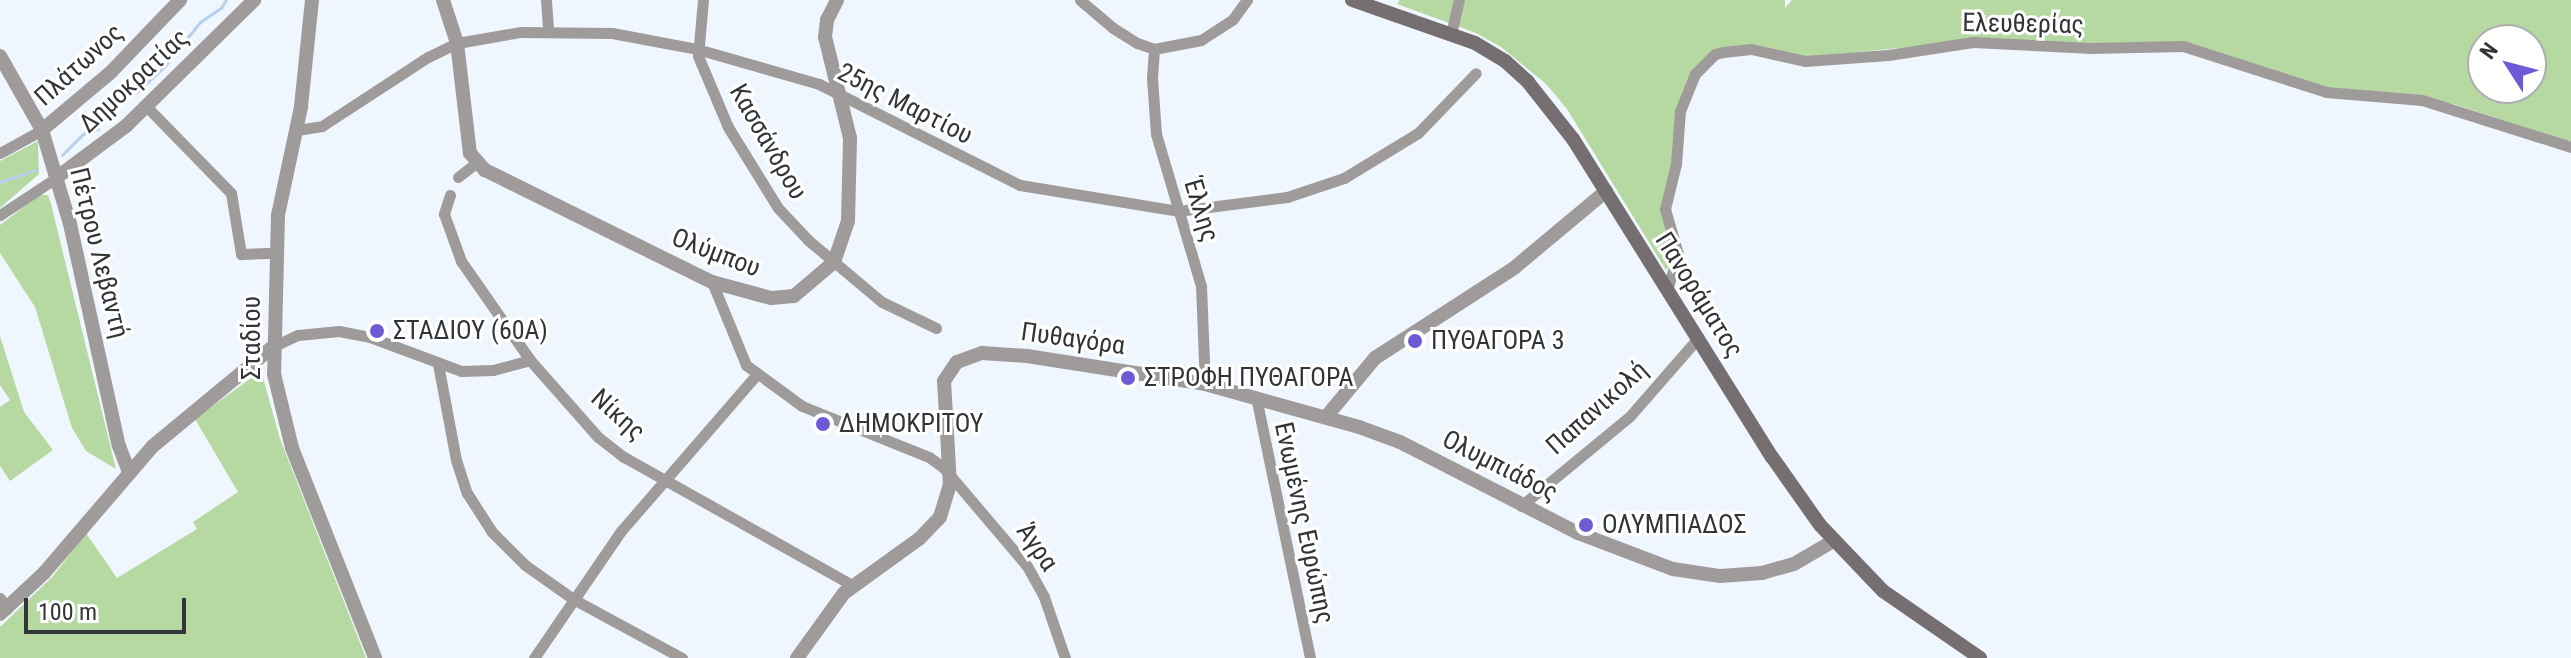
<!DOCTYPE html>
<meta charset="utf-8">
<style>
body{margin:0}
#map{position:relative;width:2571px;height:658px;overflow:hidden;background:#f0f6fe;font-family:"Roboto Condensed",sans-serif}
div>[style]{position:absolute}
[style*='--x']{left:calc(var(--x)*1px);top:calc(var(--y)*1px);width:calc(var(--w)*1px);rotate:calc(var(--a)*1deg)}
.green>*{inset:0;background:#b6d9a2}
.stream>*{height:3px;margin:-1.5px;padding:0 1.5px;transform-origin:1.5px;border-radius:1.5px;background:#b6d1ef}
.minor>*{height:11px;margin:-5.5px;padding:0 5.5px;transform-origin:5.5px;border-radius:5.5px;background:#9f9b9b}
.tertiary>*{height:14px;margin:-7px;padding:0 7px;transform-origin:7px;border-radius:7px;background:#9f9b9b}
.secondary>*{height:14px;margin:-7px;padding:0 7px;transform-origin:7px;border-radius:7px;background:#766f71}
.dots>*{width:22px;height:22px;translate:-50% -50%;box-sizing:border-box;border:4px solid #fff;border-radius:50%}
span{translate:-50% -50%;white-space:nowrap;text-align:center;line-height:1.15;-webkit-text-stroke:6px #fff;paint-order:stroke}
.street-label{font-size:26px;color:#323437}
.poi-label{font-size:26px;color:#323437}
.left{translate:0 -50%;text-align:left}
.north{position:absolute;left:2467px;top:24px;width:80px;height:80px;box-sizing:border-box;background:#fff;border:2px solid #adaeaf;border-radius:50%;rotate:306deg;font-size:22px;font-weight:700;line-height:32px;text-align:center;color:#323437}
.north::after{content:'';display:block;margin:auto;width:28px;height:36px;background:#6c5bd5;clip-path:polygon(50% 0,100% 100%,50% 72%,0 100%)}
.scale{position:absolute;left:24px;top:598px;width:162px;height:36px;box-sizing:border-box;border:4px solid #323437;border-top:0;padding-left:10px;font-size:24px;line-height:28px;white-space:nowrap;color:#323437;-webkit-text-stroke:6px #fff;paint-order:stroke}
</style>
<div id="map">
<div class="green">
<i style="clip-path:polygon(evenodd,1400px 0,1785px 0,1785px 8px,1792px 0,2571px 0,2571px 143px,2454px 104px,2338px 92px,2196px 45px,2090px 46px,1977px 40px,1810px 57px,1716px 53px,1693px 74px,1675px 142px,1666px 193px,1673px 259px,1666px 270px,1567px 109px,1546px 84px,1501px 47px,1476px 33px,1397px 4px,1400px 0,2483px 40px,2531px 40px,2531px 88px,2483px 88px,2483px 40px)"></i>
<i style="clip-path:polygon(38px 141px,39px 174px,0 208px,0 161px)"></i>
<i style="clip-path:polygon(39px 195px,48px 195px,51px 204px,116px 469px,86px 451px,72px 428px,35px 307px,0 253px,0 225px)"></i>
<i style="clip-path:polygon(0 336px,24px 412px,53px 450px,10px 481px,0 466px,0 407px,10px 400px,0 385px)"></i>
<i style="clip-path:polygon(258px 373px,262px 374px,280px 439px,366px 658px,0 658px,0 627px,53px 576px,86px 533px,117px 578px,197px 529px,193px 522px,238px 492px,195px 419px)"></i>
</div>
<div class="stream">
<i style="--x:62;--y:155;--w:30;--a:-45"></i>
<i style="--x:83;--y:134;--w:16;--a:-18"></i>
<i style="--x:98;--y:129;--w:14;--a:-107"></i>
<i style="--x:94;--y:116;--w:17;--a:-57"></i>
<i style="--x:103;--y:102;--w:16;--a:0"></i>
<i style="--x:119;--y:102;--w:22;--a:-30"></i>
<i style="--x:138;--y:91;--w:35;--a:-43"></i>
<i style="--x:164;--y:67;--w:58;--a:-51.3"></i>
<i style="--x:200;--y:22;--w:25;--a:-34"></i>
<i style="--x:221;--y:8;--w:9;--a:-58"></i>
<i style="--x:0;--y:182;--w:37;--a:-19"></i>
</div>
<div class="minor">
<i style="--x:546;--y:0;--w:31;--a:86"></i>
<i style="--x:703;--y:0;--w:56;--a:95.1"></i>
<i style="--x:698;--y:56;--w:77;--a:67.1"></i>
<i style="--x:728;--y:127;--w:95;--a:58.3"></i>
<i style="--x:778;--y:208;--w:44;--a:46.8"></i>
<i style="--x:808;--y:240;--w:97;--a:40"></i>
<i style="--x:882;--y:302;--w:60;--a:25.7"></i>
<i style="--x:1080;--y:0;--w:43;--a:40.3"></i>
<i style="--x:1113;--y:28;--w:28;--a:32"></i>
<i style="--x:1137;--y:43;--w:18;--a:19"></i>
<i style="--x:1154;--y:49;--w:48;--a:-10.8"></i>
<i style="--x:1201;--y:40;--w:38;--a:-33"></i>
<i style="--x:1233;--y:19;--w:24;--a:-54"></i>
<i style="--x:1451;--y:34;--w:35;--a:-77"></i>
<i style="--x:1154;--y:49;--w:29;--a:94"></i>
<i style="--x:1152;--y:78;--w:56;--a:85.9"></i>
<i style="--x:1156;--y:134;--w:159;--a:73.5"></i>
<i style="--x:1201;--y:286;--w:98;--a:87.7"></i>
<i style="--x:147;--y:107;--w:120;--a:45.7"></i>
<i style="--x:231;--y:193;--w:62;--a:80.7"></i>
<i style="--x:241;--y:254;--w:35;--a:-2"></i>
<i style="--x:297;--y:130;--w:25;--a:-9"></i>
<i style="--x:322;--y:126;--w:126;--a:-33.1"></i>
<i style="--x:428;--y:57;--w:32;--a:-26"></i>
<i style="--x:457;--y:43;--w:65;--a:-9.8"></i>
<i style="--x:521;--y:32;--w:91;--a:0.6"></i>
<i style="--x:612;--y:33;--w:86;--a:10.7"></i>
<i style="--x:697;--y:49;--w:127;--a:16"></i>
<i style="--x:819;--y:84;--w:225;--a:26.7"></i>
<i style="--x:1020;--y:185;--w:160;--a:9.3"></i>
<i style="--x:1178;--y:211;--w:110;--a:-7.3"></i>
<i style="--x:1287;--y:197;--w:60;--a:-18.4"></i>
<i style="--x:1344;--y:178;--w:87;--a:-31.3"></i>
<i style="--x:1418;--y:133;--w:83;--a:-46"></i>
<i style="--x:0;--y:153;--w:48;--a:-28.7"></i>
<i style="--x:458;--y:177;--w:24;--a:-38"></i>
<i style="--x:450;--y:195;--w:20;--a:108"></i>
<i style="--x:444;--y:214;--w:50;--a:70.1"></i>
<i style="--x:461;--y:261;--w:121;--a:55.1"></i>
<i style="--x:530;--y:360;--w:103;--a:48.6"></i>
<i style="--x:598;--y:437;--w:33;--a:38"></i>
<i style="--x:624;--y:457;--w:261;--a:29.3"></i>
<i style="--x:0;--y:215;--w:67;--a:-33.5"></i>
<i style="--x:712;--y:282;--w:90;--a:67.7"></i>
<i style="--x:746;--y:365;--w:69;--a:36.2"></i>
<i style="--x:802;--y:406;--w:137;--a:21.9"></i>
<i style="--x:929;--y:457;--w:17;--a:36"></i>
<i style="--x:943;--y:467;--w:130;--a:49.7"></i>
<i style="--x:1027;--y:566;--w:35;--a:61"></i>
<i style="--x:1044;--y:597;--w:65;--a:71"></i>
<i style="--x:1667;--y:290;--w:38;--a:-73"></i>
<i style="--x:1678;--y:254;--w:47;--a:-106.1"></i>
<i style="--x:1665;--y:209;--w:46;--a:-76.3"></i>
<i style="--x:1676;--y:164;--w:53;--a:-85.7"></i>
<i style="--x:1680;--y:111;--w:40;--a:-68"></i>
<i style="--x:1695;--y:74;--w:28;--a:-45"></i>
<i style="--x:1715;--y:54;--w:8;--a:-14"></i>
<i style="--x:1723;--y:52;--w:28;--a:-6"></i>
<i style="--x:1751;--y:49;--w:55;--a:12.5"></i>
<i style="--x:1805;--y:61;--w:83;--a:-4.1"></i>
<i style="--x:1888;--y:55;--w:86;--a:-8.7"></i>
<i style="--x:1973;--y:42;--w:118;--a:2.9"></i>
<i style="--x:2091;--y:48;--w:92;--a:-1.2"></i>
<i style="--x:2183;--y:46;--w:150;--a:17.8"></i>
<i style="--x:2326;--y:92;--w:96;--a:4.8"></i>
<i style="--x:2422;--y:100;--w:156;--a:17.5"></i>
<i style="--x:274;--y:346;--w:26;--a:-25"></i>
<i style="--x:298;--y:335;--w:41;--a:-5.6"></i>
<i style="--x:339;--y:331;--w:32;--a:11"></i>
<i style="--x:370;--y:337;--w:97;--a:20.5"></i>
<i style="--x:461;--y:371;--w:32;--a:-2"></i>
<i style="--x:493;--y:370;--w:38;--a:-15"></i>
<i style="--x:438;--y:364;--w:98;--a:79.4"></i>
<i style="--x:456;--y:460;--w:35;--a:72"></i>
<i style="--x:467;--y:493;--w:46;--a:57.3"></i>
<i style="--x:492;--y:532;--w:47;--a:45"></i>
<i style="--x:525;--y:565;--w:59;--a:35.3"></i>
<i style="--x:573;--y:599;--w:124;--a:28.4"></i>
<i style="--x:1256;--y:397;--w:267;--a:78.3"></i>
<i style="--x:1521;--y:506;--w:141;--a:-39.5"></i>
<i style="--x:1630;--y:416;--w:103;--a:-48.9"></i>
<i style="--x:0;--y:598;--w:13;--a:61"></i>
<i style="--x:534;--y:658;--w:154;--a:-55.6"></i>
<i style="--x:621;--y:531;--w:208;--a:-49.1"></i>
</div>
<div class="tertiary">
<i style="--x:312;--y:0;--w:108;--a:95.9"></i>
<i style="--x:301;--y:107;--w:110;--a:102"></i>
<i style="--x:278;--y:215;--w:159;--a:91.4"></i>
<i style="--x:274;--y:374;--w:76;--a:76.3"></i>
<i style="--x:292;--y:448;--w:226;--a:68.4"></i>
<i style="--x:443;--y:0;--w:45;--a:72"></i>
<i style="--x:457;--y:43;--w:111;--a:83.3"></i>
<i style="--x:470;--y:153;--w:23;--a:49"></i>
<i style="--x:485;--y:170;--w:253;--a:26.3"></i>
<i style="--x:712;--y:282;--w:61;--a:15.2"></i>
<i style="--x:771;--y:298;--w:23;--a:-5"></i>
<i style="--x:794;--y:296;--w:52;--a:-40.4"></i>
<i style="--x:834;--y:262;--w:43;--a:-71.1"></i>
<i style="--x:848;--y:221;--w:83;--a:-88.6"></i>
<i style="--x:850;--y:138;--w:104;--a:-103.9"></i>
<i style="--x:825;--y:37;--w:17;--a:-83"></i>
<i style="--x:827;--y:20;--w:22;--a:-63"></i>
<i style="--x:0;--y:56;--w:85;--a:60.4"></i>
<i style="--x:42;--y:130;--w:98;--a:73.4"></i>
<i style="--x:70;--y:224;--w:227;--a:77.6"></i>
<i style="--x:119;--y:446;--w:26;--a:69"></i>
<i style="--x:42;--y:130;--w:90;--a:-40"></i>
<i style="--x:111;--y:72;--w:100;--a:-46.2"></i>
<i style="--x:56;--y:178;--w:87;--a:-36.6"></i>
<i style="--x:126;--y:126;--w:180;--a:-44.5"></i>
<i style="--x:1326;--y:417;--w:77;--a:-50.3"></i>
<i style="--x:1375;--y:358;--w:166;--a:-32.9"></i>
<i style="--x:1514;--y:268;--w:120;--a:-39.9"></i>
<i style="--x:0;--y:614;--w:60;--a:-43"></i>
<i style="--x:44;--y:573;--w:167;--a:-49.4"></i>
<i style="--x:153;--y:446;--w:157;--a:-39.6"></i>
<i style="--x:797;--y:658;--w:80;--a:-54.1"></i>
<i style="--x:844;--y:593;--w:92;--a:-35.8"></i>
<i style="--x:919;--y:539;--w:30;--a:-46"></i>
<i style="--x:940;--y:517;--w:34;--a:-73"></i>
<i style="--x:950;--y:485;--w:104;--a:-93.3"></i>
<i style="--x:944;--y:381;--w:23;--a:-56"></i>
<i style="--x:957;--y:362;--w:27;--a:-20"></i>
<i style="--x:982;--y:353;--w:45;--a:3.8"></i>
<i style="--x:1027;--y:356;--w:180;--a:8.9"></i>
<i style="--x:1205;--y:384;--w:160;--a:15.6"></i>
<i style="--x:1359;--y:427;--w:44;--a:20.1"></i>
<i style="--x:1400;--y:442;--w:200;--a:27.1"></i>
<i style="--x:1578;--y:533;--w:102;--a:20.8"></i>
<i style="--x:1673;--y:569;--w:48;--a:8.5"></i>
<i style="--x:1720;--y:576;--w:42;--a:-4.1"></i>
<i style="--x:1762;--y:573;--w:33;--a:-16"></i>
<i style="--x:1794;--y:564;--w:45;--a:-30.5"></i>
</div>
<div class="secondary">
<i style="--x:1352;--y:0;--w:130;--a:19.3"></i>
<i style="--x:1475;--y:43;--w:35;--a:31"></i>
<i style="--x:1505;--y:61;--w:31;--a:42"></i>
<i style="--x:1528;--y:82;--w:73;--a:51.7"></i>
<i style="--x:1573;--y:139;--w:375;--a:58"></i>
<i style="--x:1772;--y:457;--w:83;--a:54.8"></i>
<i style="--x:1820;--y:525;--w:91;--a:46.3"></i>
<i style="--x:1883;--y:591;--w:118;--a:34.6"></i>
</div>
<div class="dots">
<i style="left:377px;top:331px;background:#6c5bd5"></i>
<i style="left:1415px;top:341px;background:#6c5bd5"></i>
<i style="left:1128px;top:378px;background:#6c5bd5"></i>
<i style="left:823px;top:424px;background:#6c5bd5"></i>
<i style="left:1586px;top:525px;background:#6c5bd5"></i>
</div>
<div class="street-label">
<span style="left:2023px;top:24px;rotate:1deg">Ελευθερίας</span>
<span style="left:79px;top:65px;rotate:-42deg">Πλάτωνος</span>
<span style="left:134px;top:81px;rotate:-43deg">Δημοκρατίας</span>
<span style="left:905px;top:104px;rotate:27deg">25ης Μαρτίου</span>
<span style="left:768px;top:142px;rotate:60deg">Κασσάνδρου</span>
<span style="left:1201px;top:210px;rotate:73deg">Έλλης</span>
<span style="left:99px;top:253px;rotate:76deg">Πέτρου Λεβαντή</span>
<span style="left:716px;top:253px;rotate:21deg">Ολύμπου</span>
<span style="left:1699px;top:295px;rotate:58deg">Πανοράματος</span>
<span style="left:252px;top:338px;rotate:-90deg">Σταδίου</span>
<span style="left:1073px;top:339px;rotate:8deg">Πυθαγόρα</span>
<span style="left:1597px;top:408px;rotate:-42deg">Παπανικολή</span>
<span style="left:618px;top:415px;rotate:42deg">Νίκης</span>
<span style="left:1500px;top:466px;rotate:27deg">Ολυμπιάδος</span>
<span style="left:1304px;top:523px;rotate:78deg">Ενωμένης Ευρώπης</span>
<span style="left:1037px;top:547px;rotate:55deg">Άγρα</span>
</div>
<div class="poi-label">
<span class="left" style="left:393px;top:331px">ΣΤΑΔΙΟΥ (60A)</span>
<span class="left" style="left:1431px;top:341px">ΠΥΘΑΓΟΡΑ 3</span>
<span class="left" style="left:1144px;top:378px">ΣΤΡΟΦΗ ΠΥΘΑΓΟΡΑ</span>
<span class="left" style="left:839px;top:424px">ΔΗΜΟΚΡΙΤΟΥ</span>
<span class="left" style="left:1602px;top:525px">ΟΛΥΜΠΙΑΔΟΣ</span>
</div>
<div class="north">N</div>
<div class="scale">100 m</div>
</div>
